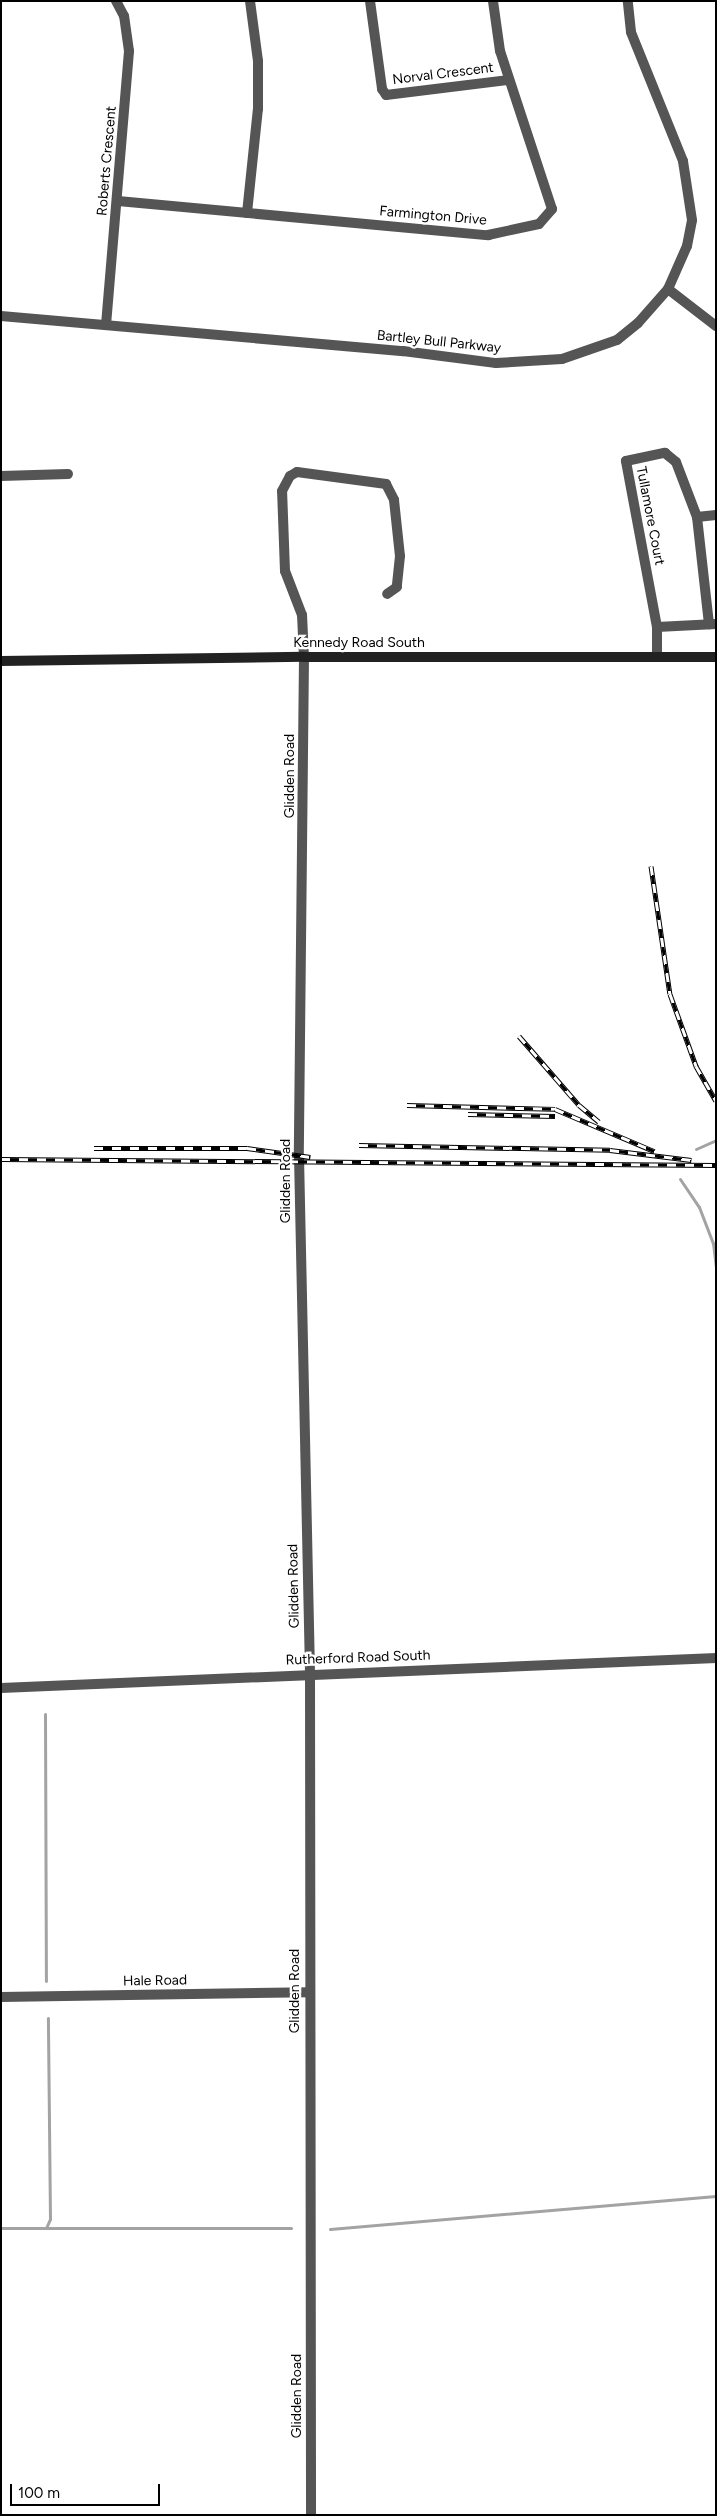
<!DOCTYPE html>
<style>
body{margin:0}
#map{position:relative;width:717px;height:2516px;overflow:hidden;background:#fff;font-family:Figtree,sans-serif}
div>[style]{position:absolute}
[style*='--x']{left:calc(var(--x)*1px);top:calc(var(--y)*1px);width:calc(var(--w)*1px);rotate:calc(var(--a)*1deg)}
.stream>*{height:3px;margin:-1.5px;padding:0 1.5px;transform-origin:1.5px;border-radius:1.5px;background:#a3a3a3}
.minor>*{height:10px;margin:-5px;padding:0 5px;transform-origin:5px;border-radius:5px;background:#555}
.tertiary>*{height:10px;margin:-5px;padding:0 5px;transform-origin:5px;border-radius:5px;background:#555}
.secondary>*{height:10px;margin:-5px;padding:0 5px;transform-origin:5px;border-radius:5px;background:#222}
.rail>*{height:5px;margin-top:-2.5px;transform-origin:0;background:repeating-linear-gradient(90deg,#fff 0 9px,#000 0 18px);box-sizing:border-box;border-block:1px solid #000}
span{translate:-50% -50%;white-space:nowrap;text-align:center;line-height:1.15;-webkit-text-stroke:4.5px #fff;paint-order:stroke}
.street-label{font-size:14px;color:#000}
.frame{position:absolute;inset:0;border:2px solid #000;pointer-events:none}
.scale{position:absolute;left:10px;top:2484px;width:150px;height:22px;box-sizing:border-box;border:2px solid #000;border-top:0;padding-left:6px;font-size:15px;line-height:18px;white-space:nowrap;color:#000;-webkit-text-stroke:4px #fff;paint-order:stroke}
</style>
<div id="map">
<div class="stream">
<i style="--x:696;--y:1149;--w:22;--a:-24"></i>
<i style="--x:680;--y:1179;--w:34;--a:56"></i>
<i style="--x:699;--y:1207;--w:39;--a:69"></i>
<i style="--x:713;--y:1243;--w:23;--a:83"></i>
<i style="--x:45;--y:1714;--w:267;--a:89.8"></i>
<i style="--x:1;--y:2228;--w:290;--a:0"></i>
<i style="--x:46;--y:2228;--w:10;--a:-66"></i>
<i style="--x:50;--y:2219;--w:201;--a:-90.6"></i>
<i style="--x:330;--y:2229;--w:387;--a:-4.9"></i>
</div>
<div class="minor">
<i style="--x:370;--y:1;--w:89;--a:82.2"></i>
<i style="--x:382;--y:89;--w:7;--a:56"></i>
<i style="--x:386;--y:95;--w:124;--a:-7"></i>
<i style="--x:118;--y:201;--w:372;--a:5.3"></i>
<i style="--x:488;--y:235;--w:52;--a:-12.2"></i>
<i style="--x:539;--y:224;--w:20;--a:-49"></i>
<i style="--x:552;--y:209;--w:166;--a:-108.2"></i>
<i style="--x:500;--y:51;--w:50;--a:-98"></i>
<i style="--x:247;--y:213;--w:105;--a:-84"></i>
<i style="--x:258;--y:109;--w:48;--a:-90"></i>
<i style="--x:258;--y:61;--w:61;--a:-97.6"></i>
<i style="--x:668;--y:289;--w:61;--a:37.6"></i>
<i style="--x:106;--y:325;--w:275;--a:-85.2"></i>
<i style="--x:129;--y:51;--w:35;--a:-98"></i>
<i style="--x:124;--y:16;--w:17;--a:-118"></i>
<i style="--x:1;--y:476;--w:67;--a:-1.7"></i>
<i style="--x:697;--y:517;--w:19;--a:-6"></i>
<i style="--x:657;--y:627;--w:59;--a:-2.9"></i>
<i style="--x:304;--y:657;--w:42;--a:-92.7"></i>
<i style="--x:302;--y:615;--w:47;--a:-111.1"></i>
<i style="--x:285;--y:571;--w:80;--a:-92.1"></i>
<i style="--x:282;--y:491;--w:17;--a:-62"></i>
<i style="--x:290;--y:476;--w:8;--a:-30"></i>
<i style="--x:297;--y:472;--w:90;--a:7.7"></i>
<i style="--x:386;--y:484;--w:18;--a:63"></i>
<i style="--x:394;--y:500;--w:56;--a:83.9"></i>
<i style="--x:400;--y:556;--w:31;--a:96"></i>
<i style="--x:397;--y:587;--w:12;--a:145"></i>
<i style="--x:657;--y:657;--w:30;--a:-90"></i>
<i style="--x:657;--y:627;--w:169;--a:-100.6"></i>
<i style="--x:626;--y:461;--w:40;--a:-12"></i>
<i style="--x:665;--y:453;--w:14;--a:39"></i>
<i style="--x:676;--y:462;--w:59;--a:69.1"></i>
<i style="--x:697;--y:517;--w:108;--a:83.6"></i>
<i style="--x:1;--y:1997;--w:308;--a:-0.9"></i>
</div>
<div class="tertiary">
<i style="--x:1;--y:316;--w:404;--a:5"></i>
<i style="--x:403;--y:351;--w:94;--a:7.4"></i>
<i style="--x:496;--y:363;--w:66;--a:-3.5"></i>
<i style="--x:562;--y:359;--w:58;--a:-19.1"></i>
<i style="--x:617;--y:340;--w:27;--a:-39"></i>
<i style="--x:638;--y:323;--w:45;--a:-48.6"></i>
<i style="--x:668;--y:289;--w:47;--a:-66.2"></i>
<i style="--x:687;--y:246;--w:26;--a:-79"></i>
<i style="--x:692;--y:220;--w:60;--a:-98.7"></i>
<i style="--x:683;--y:161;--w:139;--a:-112"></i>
<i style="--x:631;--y:32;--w:31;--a:-96"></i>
<i style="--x:304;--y:657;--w:499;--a:90.6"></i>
<i style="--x:299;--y:1156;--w:517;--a:88.78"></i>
<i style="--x:310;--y:1673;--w:842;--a:89.93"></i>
<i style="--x:1;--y:1688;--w:716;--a:-2.4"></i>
</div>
<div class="secondary">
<i style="--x:1;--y:661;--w:303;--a:-0.8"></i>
<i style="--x:304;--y:657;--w:412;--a:0"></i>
</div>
<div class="rail">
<i style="--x:651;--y:866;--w:129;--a:81.6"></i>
<i style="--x:670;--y:994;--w:77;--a:70.1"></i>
<i style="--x:696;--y:1066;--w:40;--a:60.3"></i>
<i style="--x:519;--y:1036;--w:91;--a:49"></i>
<i style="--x:579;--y:1105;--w:26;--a:40"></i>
<i style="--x:407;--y:1105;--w:148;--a:1.5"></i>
<i style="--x:555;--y:1109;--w:108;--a:23"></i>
<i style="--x:468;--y:1114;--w:87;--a:1.3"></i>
<i style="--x:359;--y:1145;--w:251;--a:1.1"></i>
<i style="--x:610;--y:1150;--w:82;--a:7"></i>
<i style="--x:94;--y:1148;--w:153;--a:0"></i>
<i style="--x:247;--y:1148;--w:64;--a:8.1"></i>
<i style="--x:1;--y:1159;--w:715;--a:0.48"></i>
</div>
<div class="street-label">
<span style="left:443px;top:74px;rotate:-7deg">Norval Crescent</span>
<span style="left:107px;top:161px;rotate:-85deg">Roberts Crescent</span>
<span style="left:433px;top:216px;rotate:5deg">Farmington Drive</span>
<span style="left:439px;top:342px;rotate:6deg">Bartley Bull Parkway</span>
<span style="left:650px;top:516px;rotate:79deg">Tullamore Court</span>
<span style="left:359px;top:643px">Kennedy Road South</span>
<span style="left:290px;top:776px;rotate:-90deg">Glidden Road</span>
<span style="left:286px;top:1181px;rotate:-90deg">Glidden Road</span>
<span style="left:294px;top:1586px;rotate:-91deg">Glidden Road</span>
<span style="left:358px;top:1658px;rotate:-2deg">Rutherford Road South</span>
<span style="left:155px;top:1981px;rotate:-1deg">Hale Road</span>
<span style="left:295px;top:1991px;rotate:-90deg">Glidden Road</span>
<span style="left:297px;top:2396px;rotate:-90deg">Glidden Road</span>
</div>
<div class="frame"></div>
<div class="scale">100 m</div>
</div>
